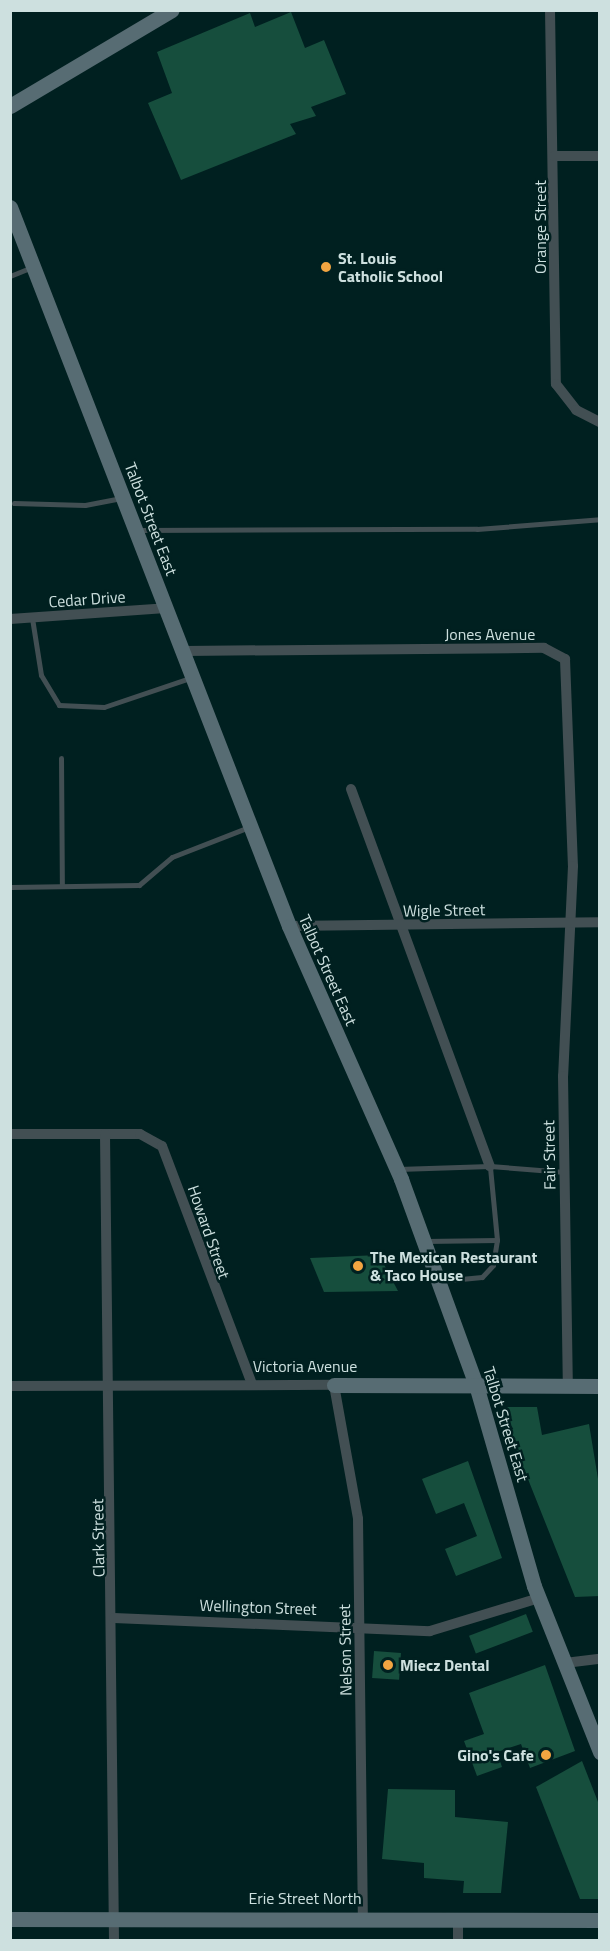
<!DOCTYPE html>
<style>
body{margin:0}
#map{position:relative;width:610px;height:1951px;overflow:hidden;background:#002020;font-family:"Titillium Web",sans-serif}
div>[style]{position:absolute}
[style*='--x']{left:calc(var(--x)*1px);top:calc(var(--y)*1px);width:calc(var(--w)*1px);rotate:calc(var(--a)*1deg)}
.building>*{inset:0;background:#164e3d;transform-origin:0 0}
.lane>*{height:5px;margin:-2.5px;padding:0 2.5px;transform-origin:2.5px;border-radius:2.5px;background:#424f53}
.street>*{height:10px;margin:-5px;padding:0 5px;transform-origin:5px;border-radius:5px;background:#424f53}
.secondary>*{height:15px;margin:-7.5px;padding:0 7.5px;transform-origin:7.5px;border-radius:7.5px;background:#576c73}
.dots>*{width:16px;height:16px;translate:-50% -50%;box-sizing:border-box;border:3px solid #002020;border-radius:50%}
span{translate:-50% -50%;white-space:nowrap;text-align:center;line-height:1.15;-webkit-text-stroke:5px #002020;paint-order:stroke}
.street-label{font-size:16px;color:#cde0df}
.poi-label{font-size:16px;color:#cde0df;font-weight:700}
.left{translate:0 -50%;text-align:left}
.right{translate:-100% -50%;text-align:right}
.frame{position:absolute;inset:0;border:12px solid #cde0df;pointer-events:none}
</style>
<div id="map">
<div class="building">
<i style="clip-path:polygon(291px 12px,305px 48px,324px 40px,346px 94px,311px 107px,316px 116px,290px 124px,296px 134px,181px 180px,148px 103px,172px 93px,157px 52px,250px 13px,255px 27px)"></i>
<i style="clip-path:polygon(379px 1255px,398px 1291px,324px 1292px,310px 1258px)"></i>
<i style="clip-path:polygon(506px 1407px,537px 1407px,542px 1435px,589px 1424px,600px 1491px,600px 1596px,575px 1597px,502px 1414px)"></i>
<i style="clip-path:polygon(468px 1461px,502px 1558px,456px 1576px,445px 1549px,477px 1536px,464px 1503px,436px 1514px,422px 1479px)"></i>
<i style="left:526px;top:1614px;width:19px;height:61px;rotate:69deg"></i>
<i style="left:374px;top:1651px;width:27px;height:27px;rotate:4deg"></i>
<i style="clip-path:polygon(545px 1665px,575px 1751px,530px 1768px,521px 1744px,497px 1752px,502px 1767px,477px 1776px,464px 1741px,484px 1734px,469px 1693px)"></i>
<i style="clip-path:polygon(582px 1761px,600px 1807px,600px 1899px,580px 1899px,536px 1787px)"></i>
<i style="clip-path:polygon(388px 1789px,455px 1790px,455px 1817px,508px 1822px,501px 1893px,463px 1893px,464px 1881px,424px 1878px,424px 1863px,382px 1859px)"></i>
</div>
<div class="lane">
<i style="--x:10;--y:276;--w:24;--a:-22"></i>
<i style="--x:14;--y:503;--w:71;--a:1.6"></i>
<i style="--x:85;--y:505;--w:37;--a:-11"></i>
<i style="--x:137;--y:530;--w:340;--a:-0.2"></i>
<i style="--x:477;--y:529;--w:123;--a:-4.6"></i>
<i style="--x:32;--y:618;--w:58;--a:81"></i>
<i style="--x:41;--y:675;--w:35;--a:59"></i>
<i style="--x:59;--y:705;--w:45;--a:2.5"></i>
<i style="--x:104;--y:707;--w:91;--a:-18.6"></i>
<i style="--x:61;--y:758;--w:128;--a:89.6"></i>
<i style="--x:11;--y:887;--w:128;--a:-0.9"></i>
<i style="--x:139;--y:885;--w:43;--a:-40.3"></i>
<i style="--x:172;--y:857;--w:83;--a:-21.3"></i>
<i style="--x:398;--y:1169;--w:92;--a:-1.9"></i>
<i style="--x:490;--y:1166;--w:75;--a:4.6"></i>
<i style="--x:425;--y:1241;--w:72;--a:-0.8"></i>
<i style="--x:440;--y:1281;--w:42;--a:-5.4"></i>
<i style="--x:482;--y:1277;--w:16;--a:-47"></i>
<i style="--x:493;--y:1265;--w:25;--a:-81"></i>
<i style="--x:497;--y:1240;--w:73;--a:-95.5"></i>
</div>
<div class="street">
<i style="--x:550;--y:10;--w:374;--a:89.1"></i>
<i style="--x:556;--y:384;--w:33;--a:52"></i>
<i style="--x:576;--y:410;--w:27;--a:27"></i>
<i style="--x:554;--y:156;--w:46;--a:0"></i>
<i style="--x:10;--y:619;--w:156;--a:-4"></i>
<i style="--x:184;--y:651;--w:360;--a:-0.5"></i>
<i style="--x:544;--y:648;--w:24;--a:28"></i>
<i style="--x:565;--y:659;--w:207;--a:87.8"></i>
<i style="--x:573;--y:866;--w:210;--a:92.7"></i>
<i style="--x:563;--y:1076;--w:311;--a:89.1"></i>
<i style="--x:351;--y:789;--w:402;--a:69.8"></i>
<i style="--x:289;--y:926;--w:311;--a:-0.7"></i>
<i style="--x:10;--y:1134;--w:130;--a:0"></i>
<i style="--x:140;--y:1134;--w:25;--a:29"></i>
<i style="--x:162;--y:1146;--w:254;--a:69.3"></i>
<i style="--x:105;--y:1134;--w:806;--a:89.36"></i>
<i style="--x:10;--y:1386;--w:324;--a:-0.2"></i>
<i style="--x:334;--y:1385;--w:136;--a:79.8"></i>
<i style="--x:358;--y:1519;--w:397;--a:89.3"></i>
<i style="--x:114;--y:1618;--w:316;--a:2.4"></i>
<i style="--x:430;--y:1631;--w:114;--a:-16.8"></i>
<i style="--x:565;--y:1663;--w:35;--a:-7"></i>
<i style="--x:458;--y:1918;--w:22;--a:90"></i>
</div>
<div class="secondary">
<i style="--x:10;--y:106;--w:188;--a:-30.7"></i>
<i style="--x:10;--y:207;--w:771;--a:68.79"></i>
<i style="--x:289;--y:926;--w:277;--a:66.1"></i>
<i style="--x:401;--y:1179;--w:219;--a:70"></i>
<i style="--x:476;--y:1385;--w:209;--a:73.9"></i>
<i style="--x:534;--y:1586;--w:179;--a:68.3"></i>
<i style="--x:334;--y:1385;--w:266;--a:0.2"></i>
<i style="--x:10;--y:1919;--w:590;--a:0.1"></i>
</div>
<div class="dots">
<i style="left:326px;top:267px;background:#f2a541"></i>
<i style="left:358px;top:1266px;background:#f2a541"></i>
<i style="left:388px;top:1665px;background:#f2a541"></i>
<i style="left:546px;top:1755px;background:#f2a541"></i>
</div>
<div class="street-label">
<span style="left:540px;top:227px;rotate:-90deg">Orange Street</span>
<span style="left:151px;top:519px;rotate:69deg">Talbot Street East</span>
<span style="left:87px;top:599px;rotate:-4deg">Cedar Drive</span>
<span style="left:490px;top:634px">Jones Avenue</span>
<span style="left:444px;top:910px;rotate:-1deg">Wigle Street</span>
<span style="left:328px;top:970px;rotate:66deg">Talbot Street East</span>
<span style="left:549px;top:1155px;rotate:-91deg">Fair Street</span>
<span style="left:209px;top:1232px;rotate:71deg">Howard Street</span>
<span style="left:305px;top:1366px">Victoria Avenue</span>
<span style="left:506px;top:1424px;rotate:73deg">Talbot Street East</span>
<span style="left:98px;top:1538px;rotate:-91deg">Clark Street</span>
<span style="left:258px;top:1607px;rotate:2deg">Wellington Street</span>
<span style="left:345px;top:1650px;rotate:-91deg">Nelson Street</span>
<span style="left:305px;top:1898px">Erie Street North</span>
</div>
<div class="poi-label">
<span class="left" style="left:338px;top:267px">St. Louis<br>Catholic School</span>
<span class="left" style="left:370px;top:1266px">The Mexican Restaurant<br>&amp; Taco House</span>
<span class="left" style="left:400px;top:1665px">Miecz Dental</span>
<span class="right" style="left:534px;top:1755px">Gino's Cafe</span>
</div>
<div class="frame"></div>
</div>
